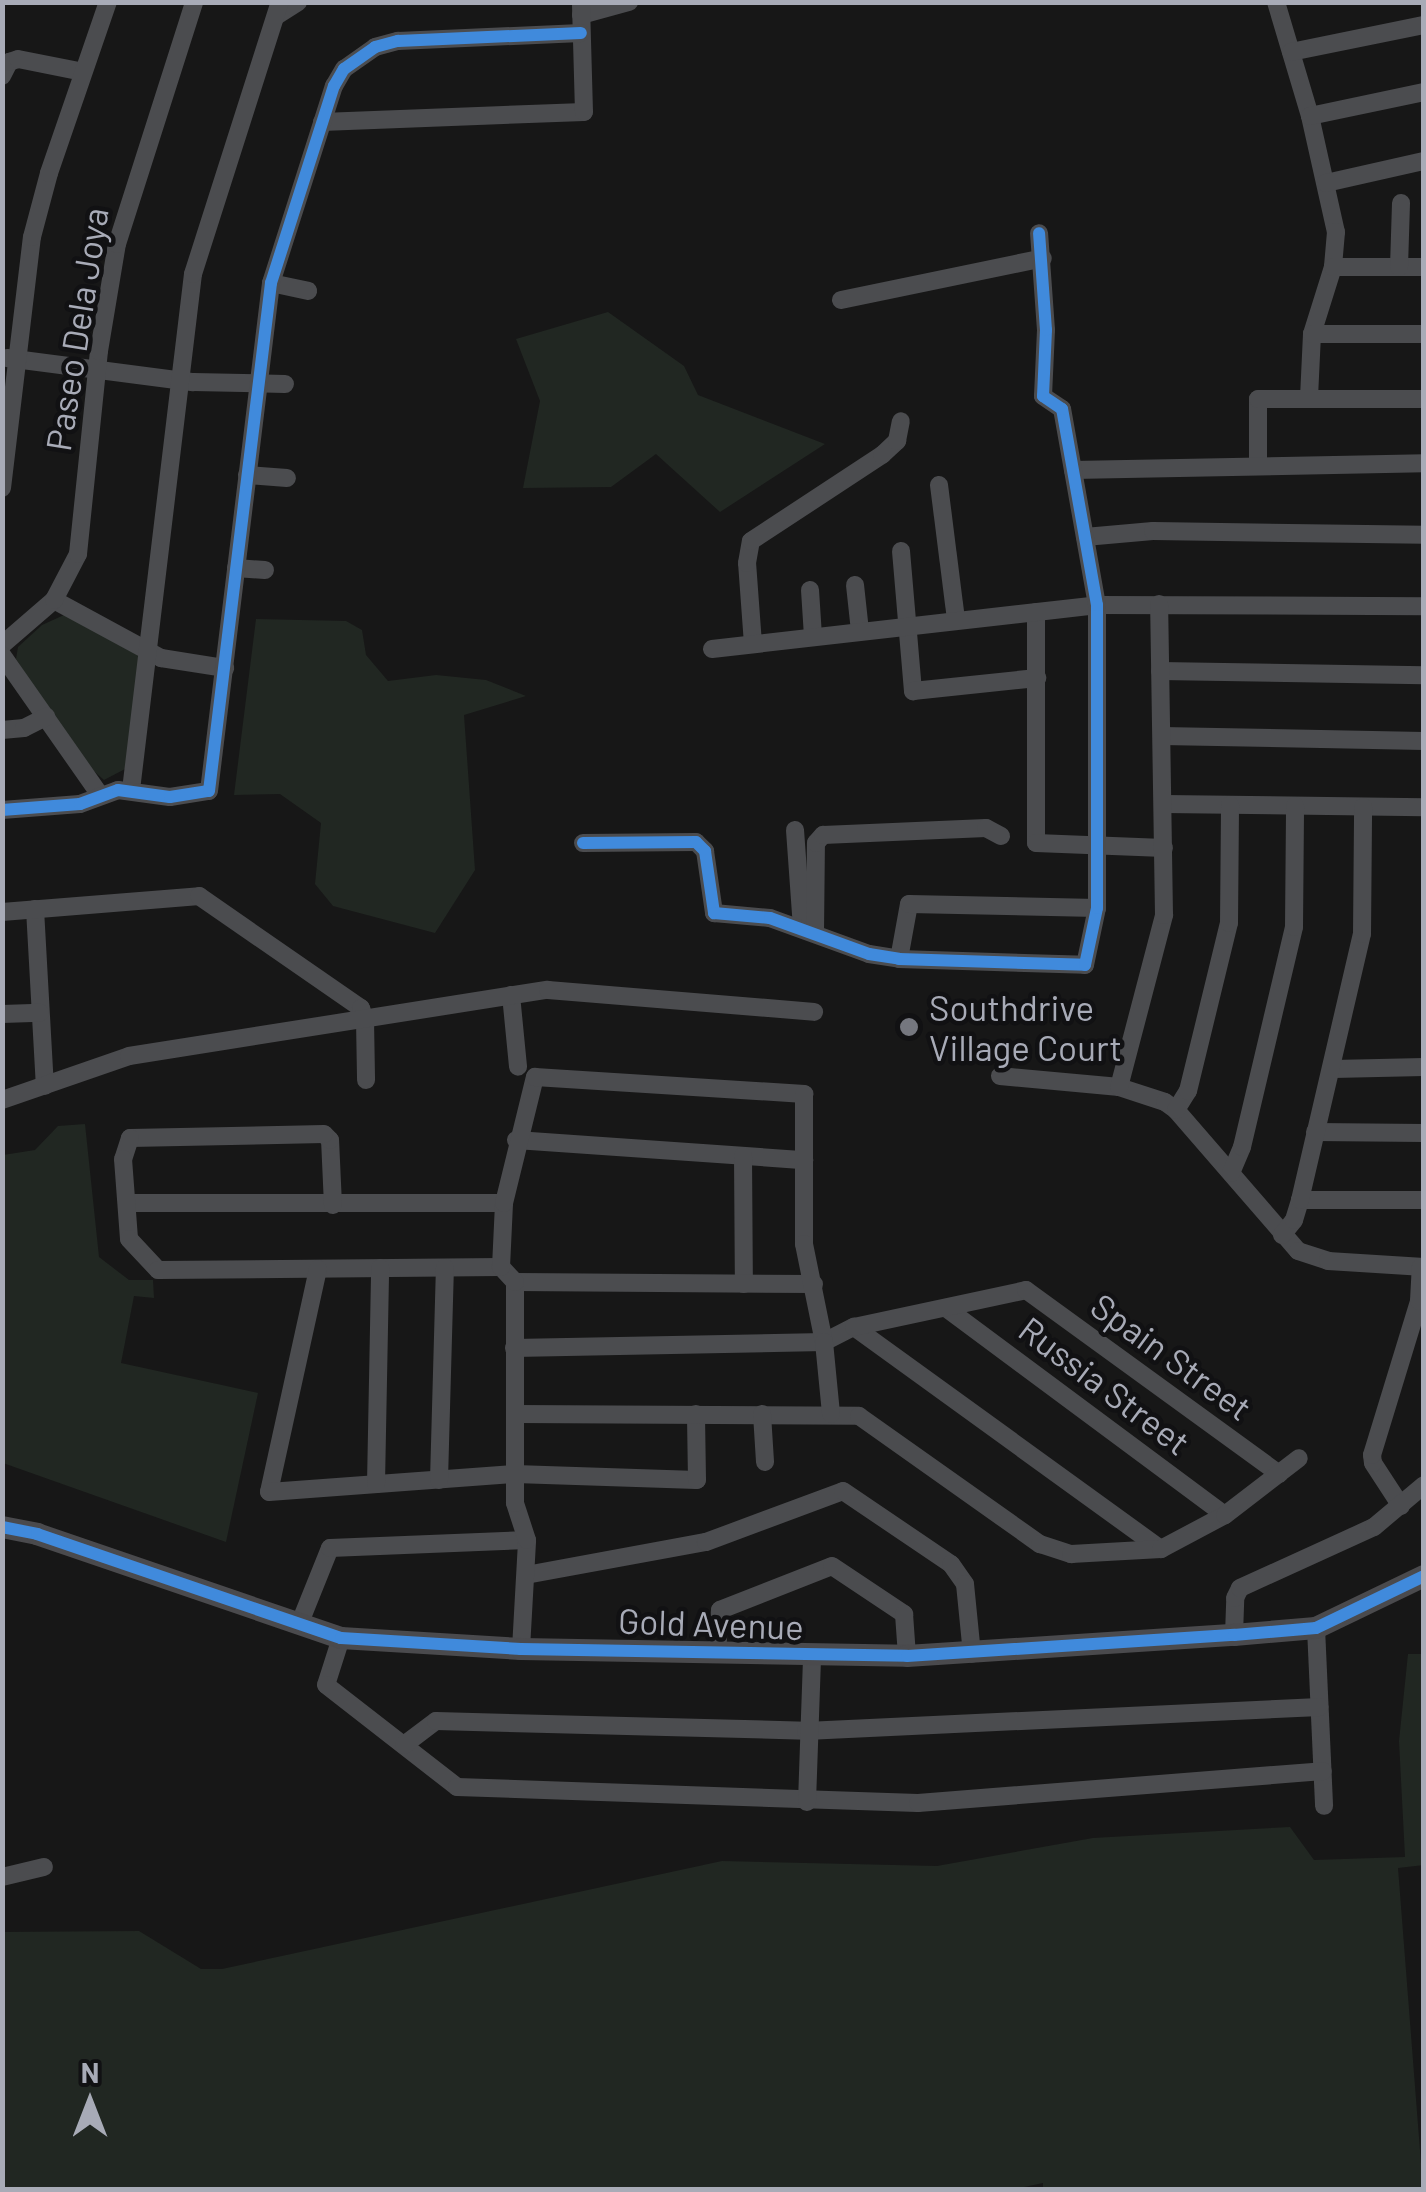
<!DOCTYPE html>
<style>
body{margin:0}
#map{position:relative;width:1426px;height:2192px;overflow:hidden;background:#171717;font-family:Barlow,sans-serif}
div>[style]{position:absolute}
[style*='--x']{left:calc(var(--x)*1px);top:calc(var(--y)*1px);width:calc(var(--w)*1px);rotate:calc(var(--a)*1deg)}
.green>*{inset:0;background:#212722}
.street>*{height:18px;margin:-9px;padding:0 9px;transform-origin:9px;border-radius:9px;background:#4b4c4f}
.secondary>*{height:22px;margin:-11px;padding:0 11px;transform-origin:11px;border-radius:11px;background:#4a4a4d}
.cycleway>*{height:12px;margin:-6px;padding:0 6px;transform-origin:6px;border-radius:6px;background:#408adc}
.dots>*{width:28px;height:28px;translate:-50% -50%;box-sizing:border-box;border:5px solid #111113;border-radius:50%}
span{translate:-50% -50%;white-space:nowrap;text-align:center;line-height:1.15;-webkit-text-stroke:9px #111113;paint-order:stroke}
.street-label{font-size:35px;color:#a8abb7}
.poi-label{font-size:35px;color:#a8abb7}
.left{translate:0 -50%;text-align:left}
.frame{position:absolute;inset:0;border:5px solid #a8abb7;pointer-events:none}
.north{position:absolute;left:40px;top:2052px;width:100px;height:100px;-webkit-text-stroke:8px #111113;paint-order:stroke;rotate:0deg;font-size:28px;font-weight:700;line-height:40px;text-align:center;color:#a8abb7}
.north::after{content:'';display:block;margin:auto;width:35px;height:45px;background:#a8abb7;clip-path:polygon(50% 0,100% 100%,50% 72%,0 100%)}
</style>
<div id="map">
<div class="green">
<i style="clip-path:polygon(608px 312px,684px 366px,698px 395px,825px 444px,720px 512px,656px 454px,611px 487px,523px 488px,540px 401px,516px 339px)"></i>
<i style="clip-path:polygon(64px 615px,136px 653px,141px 661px,125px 769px,104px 780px,80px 759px,16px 659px,18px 647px,42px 625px)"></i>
<i style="clip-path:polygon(256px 619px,346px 621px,362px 630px,366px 655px,388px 681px,436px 675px,486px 680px,526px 696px,464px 715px,475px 870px,435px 933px,333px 906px,315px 884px,321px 823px,280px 794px,234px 795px)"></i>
<i style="clip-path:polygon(85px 1124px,99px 1257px,129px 1280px,153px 1280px,154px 1298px,134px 1296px,121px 1363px,258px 1393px,226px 1542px,3px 1463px,3px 1155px,35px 1150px,58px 1126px)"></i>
<i style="clip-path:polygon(1408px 1654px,1423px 1654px,1424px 1865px,1398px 1868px,1423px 2189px,1043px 2190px,1043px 2183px,1010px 2190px,3px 2189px,3px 1932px,139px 1931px,201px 1969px,222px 1969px,722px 1861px,937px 1866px,1093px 1838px,1290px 1827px,1314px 1860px,1405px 1857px,1399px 1741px)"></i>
</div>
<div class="street">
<i style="--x:1276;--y:2;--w:119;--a:73.4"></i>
<i style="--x:1310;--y:116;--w:119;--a:77.4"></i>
<i style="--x:1336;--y:232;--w:35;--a:95"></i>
<i style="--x:1333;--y:267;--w:70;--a:107.4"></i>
<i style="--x:1312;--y:334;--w:64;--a:92.7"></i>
<i style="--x:581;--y:15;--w:50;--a:-15.2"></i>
<i style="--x:276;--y:16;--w:26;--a:-32"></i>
<i style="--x:1291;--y:52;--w:136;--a:-11.5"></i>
<i style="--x:2;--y:76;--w:16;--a:-63"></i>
<i style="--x:9;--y:62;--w:9;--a:-18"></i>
<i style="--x:18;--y:59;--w:66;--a:11.3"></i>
<i style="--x:1310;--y:116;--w:116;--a:-11.9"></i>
<i style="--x:322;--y:122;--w:262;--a:-2.2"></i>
<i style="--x:584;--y:112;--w:110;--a:-91.6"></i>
<i style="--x:1326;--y:183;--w:100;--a:-12.7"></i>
<i style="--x:1333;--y:267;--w:91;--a:0"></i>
<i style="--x:1399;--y:267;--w:64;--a:-88.2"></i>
<i style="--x:271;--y:283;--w:38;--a:12"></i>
<i style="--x:841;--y:300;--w:206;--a:-11.7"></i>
<i style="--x:1312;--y:334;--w:112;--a:0"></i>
<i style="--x:7;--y:358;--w:188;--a:7.4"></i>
<i style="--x:193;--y:382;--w:92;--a:1.2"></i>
<i style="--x:1258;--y:465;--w:66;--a:-90"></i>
<i style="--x:1258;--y:399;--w:166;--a:0"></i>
<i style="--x:1073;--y:470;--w:351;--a:-1.1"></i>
<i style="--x:247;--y:475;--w:40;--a:4.3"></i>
<i style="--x:939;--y:485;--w:136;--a:82.8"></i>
<i style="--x:2;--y:488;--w:253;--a:-83.2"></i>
<i style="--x:32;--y:237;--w:66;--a:-75.1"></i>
<i style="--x:49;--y:173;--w:181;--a:-71"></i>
<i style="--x:1085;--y:537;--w:68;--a:-5"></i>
<i style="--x:1153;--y:531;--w:271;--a:0.8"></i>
<i style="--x:901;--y:551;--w:141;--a:85.1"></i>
<i style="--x:913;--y:691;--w:125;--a:-6"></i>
<i style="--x:236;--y:568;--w:29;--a:4"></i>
<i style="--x:855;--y:585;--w:46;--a:83.8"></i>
<i style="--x:810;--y:590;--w:47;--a:86.3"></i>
<i style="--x:54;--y:600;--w:122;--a:28.5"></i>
<i style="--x:161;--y:658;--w:65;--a:8.9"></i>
<i style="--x:1036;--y:612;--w:231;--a:90"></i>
<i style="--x:1036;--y:843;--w:128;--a:2.2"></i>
<i style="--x:753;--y:644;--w:81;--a:-94.2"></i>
<i style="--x:747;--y:563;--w:22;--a:-80"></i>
<i style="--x:751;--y:541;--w:157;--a:-33.3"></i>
<i style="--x:882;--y:455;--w:21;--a:-43"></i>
<i style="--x:897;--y:441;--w:20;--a:-79"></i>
<i style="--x:2;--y:645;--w:69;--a:-40.9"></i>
<i style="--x:54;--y:600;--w:52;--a:-62.4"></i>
<i style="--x:78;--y:554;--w:204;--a:-84.1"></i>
<i style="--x:99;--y:351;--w:109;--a:-80.5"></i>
<i style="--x:117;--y:244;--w:254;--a:-72.3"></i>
<i style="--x:712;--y:649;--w:388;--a:-6.5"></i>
<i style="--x:1097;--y:605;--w:327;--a:0.2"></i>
<i style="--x:2;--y:655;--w:171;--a:55"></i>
<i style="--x:1160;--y:671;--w:264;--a:0.9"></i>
<i style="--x:2;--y:730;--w:22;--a:-5"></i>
<i style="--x:24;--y:728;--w:25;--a:-27"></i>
<i style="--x:1162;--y:736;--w:262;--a:1.1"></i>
<i style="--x:131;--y:790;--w:520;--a:-83.15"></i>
<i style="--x:193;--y:274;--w:286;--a:-72.3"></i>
<i style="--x:1164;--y:804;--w:260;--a:0.7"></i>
<i style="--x:2;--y:810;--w:78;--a:-4.4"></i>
<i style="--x:80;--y:804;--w:40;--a:-20.2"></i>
<i style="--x:118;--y:790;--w:52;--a:7.7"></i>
<i style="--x:170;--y:797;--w:39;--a:-9"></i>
<i style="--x:209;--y:791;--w:512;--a:-83.04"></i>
<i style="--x:271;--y:283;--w:207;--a:-72.3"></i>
<i style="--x:334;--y:86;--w:20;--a:-60"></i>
<i style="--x:344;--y:69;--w:38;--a:-35"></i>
<i style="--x:375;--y:47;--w:24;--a:-15"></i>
<i style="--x:398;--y:41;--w:183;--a:-2.5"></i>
<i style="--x:795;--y:830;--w:98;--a:85.9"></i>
<i style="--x:583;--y:843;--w:113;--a:-0.5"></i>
<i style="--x:696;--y:842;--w:13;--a:45"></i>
<i style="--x:705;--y:851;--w:63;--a:81.7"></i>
<i style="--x:714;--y:913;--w:56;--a:5.1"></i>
<i style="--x:770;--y:918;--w:105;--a:20"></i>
<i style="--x:869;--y:954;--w:30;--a:9"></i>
<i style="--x:899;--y:959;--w:186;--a:1.8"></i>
<i style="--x:1085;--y:965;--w:58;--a:-78.1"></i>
<i style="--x:1097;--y:908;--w:303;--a:-90"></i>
<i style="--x:1097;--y:605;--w:199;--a:-100.1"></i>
<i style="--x:1062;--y:409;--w:23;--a:-146"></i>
<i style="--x:1043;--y:396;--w:66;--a:-87.4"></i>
<i style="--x:1046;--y:330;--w:97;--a:-94.1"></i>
<i style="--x:35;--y:909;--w:177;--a:86.8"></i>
<i style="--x:2;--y:912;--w:198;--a:-4.6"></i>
<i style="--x:199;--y:896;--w:197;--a:34.7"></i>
<i style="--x:361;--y:1008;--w:13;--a:72"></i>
<i style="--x:365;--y:1020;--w:60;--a:89"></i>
<i style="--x:815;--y:933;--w:90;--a:-89.4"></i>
<i style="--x:816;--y:843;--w:11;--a:-49"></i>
<i style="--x:823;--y:835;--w:163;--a:-2.5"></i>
<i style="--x:986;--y:828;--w:17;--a:28"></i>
<i style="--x:899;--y:959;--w:56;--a:-79.7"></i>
<i style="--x:909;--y:904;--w:188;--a:1.2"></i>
<i style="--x:511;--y:995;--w:72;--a:84.4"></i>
<i style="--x:2;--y:1014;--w:38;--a:-2"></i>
<i style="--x:1333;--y:1069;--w:91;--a:-1.3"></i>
<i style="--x:1000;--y:1076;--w:120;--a:5.3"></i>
<i style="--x:1119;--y:1087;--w:48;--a:18.1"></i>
<i style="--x:1165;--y:1102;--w:14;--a:36"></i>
<i style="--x:1176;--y:1110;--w:186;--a:49.1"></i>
<i style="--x:1298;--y:1251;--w:32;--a:18"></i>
<i style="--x:1328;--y:1261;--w:96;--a:3.6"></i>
<i style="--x:1119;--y:1087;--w:178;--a:-75.3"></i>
<i style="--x:1164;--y:915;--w:311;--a:-90.9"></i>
<i style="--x:2;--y:1100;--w:134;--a:-19.1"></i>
<i style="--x:129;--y:1056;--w:424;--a:-9"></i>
<i style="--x:548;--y:990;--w:267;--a:4.7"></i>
<i style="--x:1176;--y:1110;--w:22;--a:-58"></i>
<i style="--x:1188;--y:1091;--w:173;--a:-76.3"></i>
<i style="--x:1229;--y:923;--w:118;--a:-89.5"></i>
<i style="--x:1315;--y:1132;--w:109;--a:0.5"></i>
<i style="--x:516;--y:1140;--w:289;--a:4"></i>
<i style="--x:743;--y:1156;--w:128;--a:89.6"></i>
<i style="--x:1231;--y:1173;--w:28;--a:-67"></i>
<i style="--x:1242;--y:1147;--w:226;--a:-76.7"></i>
<i style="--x:1294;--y:927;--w:121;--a:-89.5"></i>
<i style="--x:1300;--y:1200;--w:124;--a:0"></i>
<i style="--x:127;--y:1203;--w:377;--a:0"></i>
<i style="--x:333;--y:1205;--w:65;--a:-92.6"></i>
<i style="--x:330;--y:1140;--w:8;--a:-135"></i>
<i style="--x:324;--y:1134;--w:194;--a:178.8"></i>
<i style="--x:130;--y:1138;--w:22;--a:108"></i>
<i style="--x:123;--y:1159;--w:80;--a:85.7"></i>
<i style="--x:129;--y:1239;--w:42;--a:46.9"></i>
<i style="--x:158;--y:1270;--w:343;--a:-0.5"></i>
<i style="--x:1282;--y:1235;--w:19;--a:-51"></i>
<i style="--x:1294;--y:1220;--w:21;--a:-73"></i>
<i style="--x:1300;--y:1200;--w:273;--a:-76.9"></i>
<i style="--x:1362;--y:934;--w:127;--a:-89.5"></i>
<i style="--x:318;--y:1269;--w:228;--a:102.4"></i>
<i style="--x:269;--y:1492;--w:247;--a:-4.2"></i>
<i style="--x:515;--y:1474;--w:182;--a:1.9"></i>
<i style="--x:697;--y:1480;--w:66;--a:-90.9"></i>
<i style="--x:515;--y:1282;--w:299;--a:0.4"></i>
<i style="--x:946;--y:1308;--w:347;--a:36.6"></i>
<i style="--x:854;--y:1327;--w:379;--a:35.9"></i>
<i style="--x:514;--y:1348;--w:310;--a:-1.1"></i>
<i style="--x:824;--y:1342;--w:34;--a:-27"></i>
<i style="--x:854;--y:1327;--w:176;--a:-12.1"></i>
<i style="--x:1026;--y:1290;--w:313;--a:36"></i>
<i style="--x:515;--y:1414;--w:344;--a:0.3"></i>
<i style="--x:859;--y:1416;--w:222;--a:35.3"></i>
<i style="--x:1040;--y:1544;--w:33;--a:18"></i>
<i style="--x:1071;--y:1554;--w:90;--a:-3.2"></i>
<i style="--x:1161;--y:1549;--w:72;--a:-28"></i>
<i style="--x:1225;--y:1515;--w:93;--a:-37.6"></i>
<i style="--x:762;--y:1414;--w:48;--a:86.4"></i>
<i style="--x:439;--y:1480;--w:212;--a:-88.4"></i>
<i style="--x:376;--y:1484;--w:216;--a:-88.9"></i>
<i style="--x:1401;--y:1506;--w:51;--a:-123.1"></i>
<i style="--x:1373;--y:1463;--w:8;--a:-97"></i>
<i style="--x:1372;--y:1455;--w:161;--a:-73"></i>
<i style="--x:1419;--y:1301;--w:34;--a:-87"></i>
<i style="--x:526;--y:1575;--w:183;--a:-10.4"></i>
<i style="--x:706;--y:1542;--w:146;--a:-20.4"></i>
<i style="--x:843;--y:1491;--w:130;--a:34.1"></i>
<i style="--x:951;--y:1564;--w:24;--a:55"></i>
<i style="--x:965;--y:1584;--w:70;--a:84.3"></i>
<i style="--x:299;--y:1625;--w:83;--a:-68.1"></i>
<i style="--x:330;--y:1548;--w:197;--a:-2.3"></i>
<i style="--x:1316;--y:1628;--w:178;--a:87.4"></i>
<i style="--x:1234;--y:1635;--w:37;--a:-88"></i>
<i style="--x:1235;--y:1598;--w:11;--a:-63"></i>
<i style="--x:1240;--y:1588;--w:147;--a:-24.5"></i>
<i style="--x:1374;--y:1527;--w:65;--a:-40"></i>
<i style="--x:341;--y:1638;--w:49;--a:107.7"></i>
<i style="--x:326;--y:1685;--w:166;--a:37.9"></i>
<i style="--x:457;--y:1787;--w:461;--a:2"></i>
<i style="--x:918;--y:1803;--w:406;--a:-4.5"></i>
<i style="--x:521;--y:1649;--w:109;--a:-86.8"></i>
<i style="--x:527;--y:1540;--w:39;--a:-108"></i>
<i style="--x:515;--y:1503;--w:221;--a:-90"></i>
<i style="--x:515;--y:1282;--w:21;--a:-133"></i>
<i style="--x:501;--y:1267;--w:64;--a:-87.3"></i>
<i style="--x:504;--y:1203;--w:130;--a:-76.2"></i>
<i style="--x:535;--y:1077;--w:270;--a:3.6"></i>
<i style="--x:804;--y:1094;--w:150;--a:90"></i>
<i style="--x:804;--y:1244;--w:100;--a:78.5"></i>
<i style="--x:824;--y:1342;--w:72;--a:84.4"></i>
<i style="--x:717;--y:1652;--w:42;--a:-85.9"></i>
<i style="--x:720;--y:1610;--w:120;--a:-21.4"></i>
<i style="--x:832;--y:1566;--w:87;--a:33.7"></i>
<i style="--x:904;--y:1614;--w:42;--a:85.9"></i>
<i style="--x:404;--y:1745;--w:40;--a:-37"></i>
<i style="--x:436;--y:1721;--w:370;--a:1.5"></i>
<i style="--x:806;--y:1731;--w:514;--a:-2.68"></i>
<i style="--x:807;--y:1802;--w:145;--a:-88"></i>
<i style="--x:2;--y:1877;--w:43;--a:-13.4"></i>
</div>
<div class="secondary">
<i style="--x:2;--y:1527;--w:36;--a:11"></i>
<i style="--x:37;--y:1534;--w:321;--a:18.9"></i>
<i style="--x:341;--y:1638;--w:180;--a:3.5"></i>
<i style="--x:521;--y:1649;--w:386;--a:1"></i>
<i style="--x:907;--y:1656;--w:328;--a:-3.7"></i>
<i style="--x:1234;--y:1635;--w:82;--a:-4.9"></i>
<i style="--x:1316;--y:1628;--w:120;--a:-25.7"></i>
</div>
<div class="cycleway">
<i style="--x:2;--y:810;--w:78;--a:-4.4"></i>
<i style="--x:80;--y:804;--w:40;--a:-20.2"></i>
<i style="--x:118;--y:790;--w:52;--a:7.7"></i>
<i style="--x:170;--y:797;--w:39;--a:-9"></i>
<i style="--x:209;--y:791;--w:512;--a:-83.04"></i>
<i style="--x:271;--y:283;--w:207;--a:-72.3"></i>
<i style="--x:334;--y:86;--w:20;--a:-60"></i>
<i style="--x:344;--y:69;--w:38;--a:-35"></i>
<i style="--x:375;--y:47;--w:24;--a:-15"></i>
<i style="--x:398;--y:41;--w:183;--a:-2.5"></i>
<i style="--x:583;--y:843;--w:113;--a:-0.5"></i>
<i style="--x:696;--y:842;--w:13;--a:45"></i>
<i style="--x:705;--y:851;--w:63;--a:81.7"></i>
<i style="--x:714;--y:913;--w:56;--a:5.1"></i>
<i style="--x:770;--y:918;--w:105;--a:20"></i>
<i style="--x:869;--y:954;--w:30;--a:9"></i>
<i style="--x:899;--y:959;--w:186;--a:1.8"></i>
<i style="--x:1085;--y:965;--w:58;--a:-78.1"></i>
<i style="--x:1097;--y:908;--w:303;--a:-90"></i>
<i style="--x:1097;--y:605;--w:199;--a:-100.1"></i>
<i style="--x:1062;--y:409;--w:23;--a:-146"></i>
<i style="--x:1043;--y:396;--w:66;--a:-87.4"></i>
<i style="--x:1046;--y:330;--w:97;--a:-94.1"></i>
<i style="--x:2;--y:1527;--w:36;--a:11"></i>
<i style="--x:37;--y:1534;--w:321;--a:18.9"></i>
<i style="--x:341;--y:1638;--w:180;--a:3.5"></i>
<i style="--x:521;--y:1649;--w:386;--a:1"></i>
<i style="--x:907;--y:1656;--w:328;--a:-3.7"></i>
<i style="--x:1234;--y:1635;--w:82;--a:-4.9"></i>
<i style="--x:1316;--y:1628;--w:120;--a:-25.7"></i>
</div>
<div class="dots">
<i style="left:909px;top:1027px;background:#75777f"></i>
</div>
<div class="street-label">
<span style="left:76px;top:329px;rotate:-81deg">Paseo Dela Joya</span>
<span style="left:1172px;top:1356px;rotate:36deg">Spain Street</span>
<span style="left:1105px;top:1385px;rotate:37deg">Russia Street</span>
<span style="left:711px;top:1623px;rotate:2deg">Gold Avenue</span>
</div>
<div class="poi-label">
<span class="left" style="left:929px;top:1027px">Southdrive<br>Village Court</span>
</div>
<div class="frame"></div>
<div class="north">N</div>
</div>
